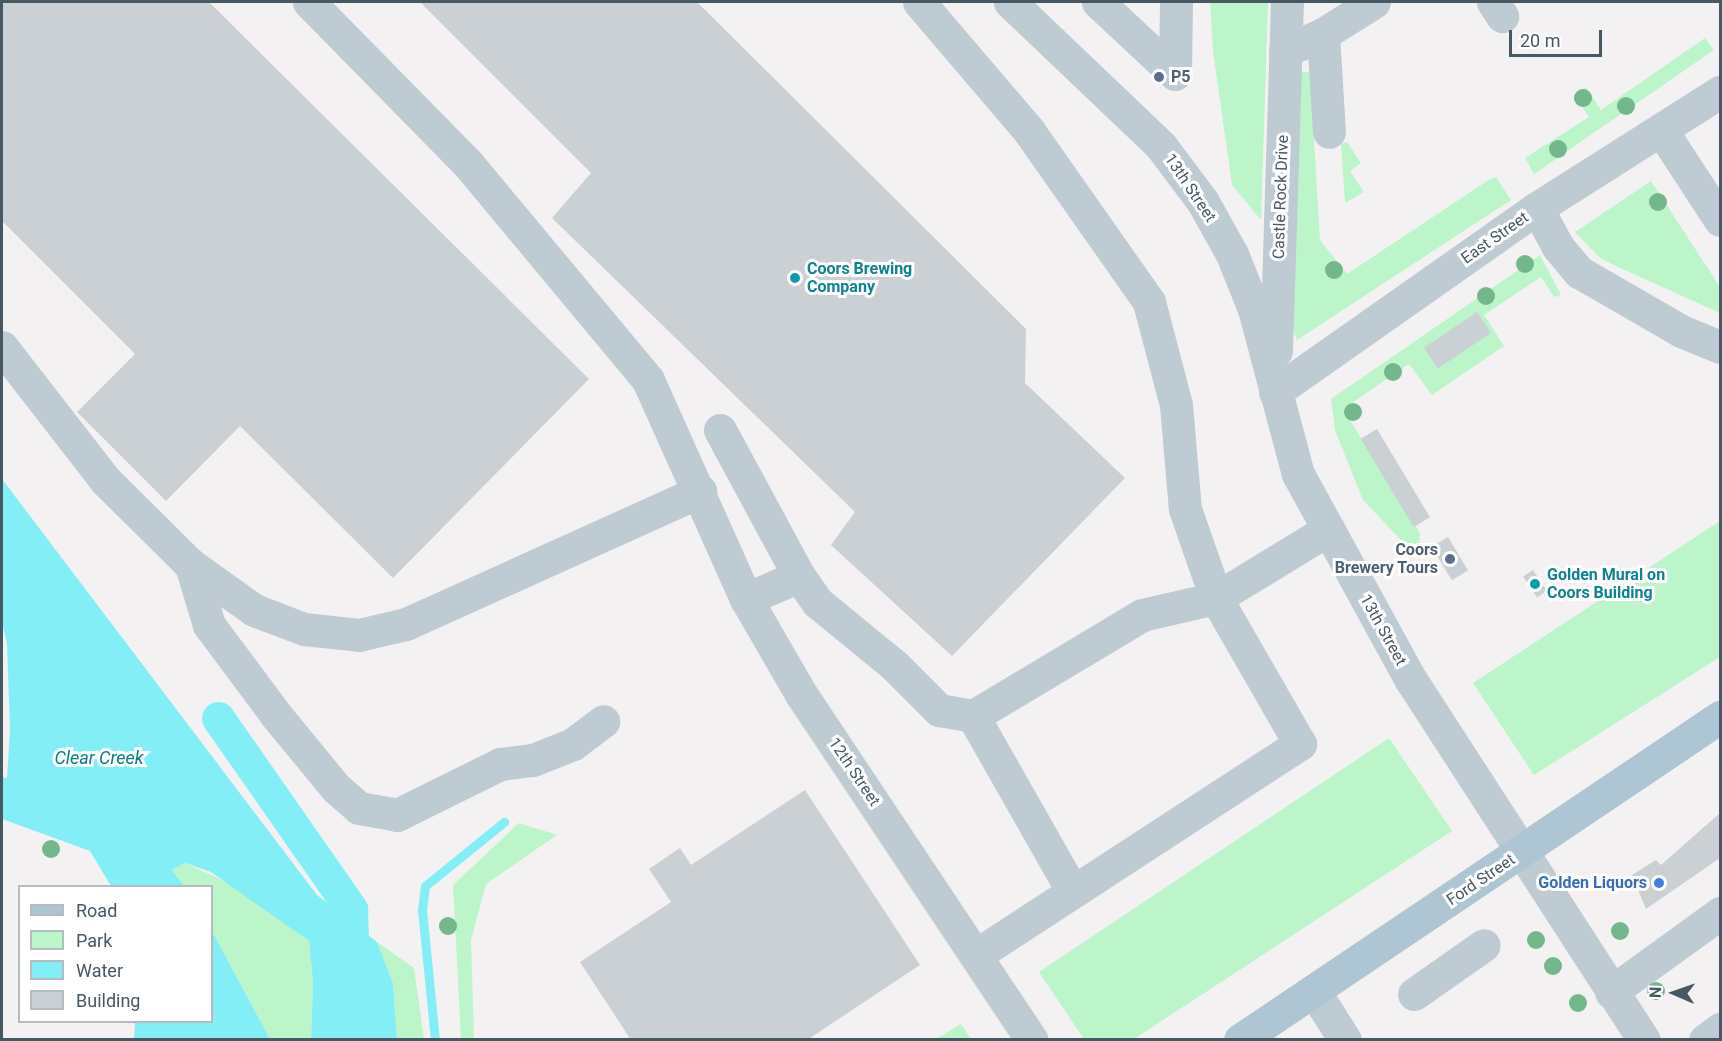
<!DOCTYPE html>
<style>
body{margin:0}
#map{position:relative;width:1722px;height:1041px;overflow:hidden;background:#f4f1f2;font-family:Roboto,sans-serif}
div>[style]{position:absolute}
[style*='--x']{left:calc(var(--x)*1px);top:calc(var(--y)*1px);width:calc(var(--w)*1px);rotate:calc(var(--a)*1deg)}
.green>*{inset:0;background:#bcf5ca}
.water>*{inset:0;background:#84eef7}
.stream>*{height:9px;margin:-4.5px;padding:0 4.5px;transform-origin:4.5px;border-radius:4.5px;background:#84eef7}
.canal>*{height:33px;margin:-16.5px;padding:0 16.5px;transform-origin:16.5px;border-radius:16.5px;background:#84eef7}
.building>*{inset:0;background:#cad0d4;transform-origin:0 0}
.minor>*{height:33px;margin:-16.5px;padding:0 16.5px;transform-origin:16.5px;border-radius:16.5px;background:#becbd2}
.major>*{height:33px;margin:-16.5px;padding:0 16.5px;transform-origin:16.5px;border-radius:16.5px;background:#aec5d3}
.trees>*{width:18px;height:18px;margin:-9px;border-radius:50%;background:#74b78d}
.dots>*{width:16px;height:16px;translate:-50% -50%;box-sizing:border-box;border:3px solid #fff;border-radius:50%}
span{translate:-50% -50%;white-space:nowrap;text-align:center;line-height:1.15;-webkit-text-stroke:6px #fff;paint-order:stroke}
.service-label{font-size:16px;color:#4e5e75;font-weight:700}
.left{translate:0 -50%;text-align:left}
.right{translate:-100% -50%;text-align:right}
.street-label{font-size:16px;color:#465862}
.culture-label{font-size:16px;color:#0d838f;font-weight:700}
.shop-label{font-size:16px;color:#366cbe;font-weight:700}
.water-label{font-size:18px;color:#057e88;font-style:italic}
.frame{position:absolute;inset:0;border:3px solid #465862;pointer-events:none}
.legend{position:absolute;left:18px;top:885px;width:195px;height:138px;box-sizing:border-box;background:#fff;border:2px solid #b5bcc0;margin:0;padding:8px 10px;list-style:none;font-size:18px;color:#465862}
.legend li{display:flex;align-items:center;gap:12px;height:30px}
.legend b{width:30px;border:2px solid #b5bcc0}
.north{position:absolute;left:1644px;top:963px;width:60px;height:60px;-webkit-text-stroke:4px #fff;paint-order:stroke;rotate:272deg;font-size:16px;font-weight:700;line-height:24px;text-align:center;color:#465862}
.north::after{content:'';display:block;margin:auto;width:21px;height:27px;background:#465862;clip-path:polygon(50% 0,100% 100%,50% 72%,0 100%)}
.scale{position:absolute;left:1509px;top:30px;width:93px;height:27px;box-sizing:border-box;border:3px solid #465862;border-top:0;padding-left:8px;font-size:18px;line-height:21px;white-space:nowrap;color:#465862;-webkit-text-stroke:4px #fff;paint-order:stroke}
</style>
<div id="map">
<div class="green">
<i style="clip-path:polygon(1210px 2px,1268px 2px,1261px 220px,1232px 185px,1213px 51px)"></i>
<i style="clip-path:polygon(1705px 38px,1714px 50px,1534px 174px,1525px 158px,1589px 117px,1575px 96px,1586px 87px,1601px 110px)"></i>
<i style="clip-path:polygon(1299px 72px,1310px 72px,1320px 240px,1347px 274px,1490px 179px,1496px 177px,1511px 200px,1297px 340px,1287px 313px)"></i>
<i style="clip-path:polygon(1347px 142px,1361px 163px,1350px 171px,1364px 192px,1345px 203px,1341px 144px)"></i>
<i style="clip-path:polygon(1651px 181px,1720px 287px,1720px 313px,1618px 267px,1599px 257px,1575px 232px)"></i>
<i style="clip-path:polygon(1540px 255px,1561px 295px,1554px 297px,1541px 277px,1484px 315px,1504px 346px,1432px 395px,1409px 364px,1343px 409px,1420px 533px,1418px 558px,1363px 500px,1335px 430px,1331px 399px)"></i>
<i style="clip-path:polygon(1720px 521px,1720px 657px,1534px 775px,1473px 683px)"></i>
<i style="clip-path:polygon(1389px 738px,1452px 831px,1134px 1039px,1084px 1039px,1039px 972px)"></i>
<i style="clip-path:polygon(519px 823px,557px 835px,486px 884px,471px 940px,474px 1039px,461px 1039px,453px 885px)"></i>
<i style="clip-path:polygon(185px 863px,233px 885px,309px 941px,313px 982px,311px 1039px,270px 1039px,212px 931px,212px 886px,184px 886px,172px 870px)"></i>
<i style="clip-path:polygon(377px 942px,414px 968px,424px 1039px,397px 1039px,393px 983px)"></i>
<i style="clip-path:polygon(961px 1024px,971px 1039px,936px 1039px)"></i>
</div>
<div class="water">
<i style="clip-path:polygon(2px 479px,317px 895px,377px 942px,393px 983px,397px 1039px,311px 1039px,313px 982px,309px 941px,211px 872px,185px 863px,172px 870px,184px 886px,111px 886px,90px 851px,2px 819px,2px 777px,7px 778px,10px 730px,7px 644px,2px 622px)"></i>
<i style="clip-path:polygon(212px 931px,270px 1039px,134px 1039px,135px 1022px,212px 1022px)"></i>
</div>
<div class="stream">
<i style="--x:435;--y:1040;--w:131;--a:-95.7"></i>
<i style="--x:422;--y:910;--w:24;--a:-83"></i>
<i style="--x:425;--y:886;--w:102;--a:-39"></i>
</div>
<div class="canal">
<i style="--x:218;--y:718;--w:233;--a:55.1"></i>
<i style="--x:351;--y:909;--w:56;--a:88"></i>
</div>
<div class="building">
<i style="clip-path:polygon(2px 2px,209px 2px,589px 379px,393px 578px,240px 426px,166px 501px,77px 412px,135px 354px,2px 221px)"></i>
<i style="clip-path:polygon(420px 2px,697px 2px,1026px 329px,1025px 383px,1125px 478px,952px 656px,831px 545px,855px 512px,552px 218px,591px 173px)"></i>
<i style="left:1477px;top:312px;width:25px;height:64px;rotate:56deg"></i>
<i style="left:1377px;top:429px;width:103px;height:19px;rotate:59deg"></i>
<i style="left:1448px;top:537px;width:39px;height:19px;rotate:59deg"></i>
<i style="left:1533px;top:570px;width:25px;height:12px;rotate:56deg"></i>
<i style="clip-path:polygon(805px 790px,920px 965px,807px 1040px,631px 1040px,580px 962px,671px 902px,649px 869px,680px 848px,691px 865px)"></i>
<i style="clip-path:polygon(1720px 813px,1720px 858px,1646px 909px,1632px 875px,1656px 860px,1661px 865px)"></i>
</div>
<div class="minor">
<i style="--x:309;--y:2;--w:228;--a:45.5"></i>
<i style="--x:469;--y:165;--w:280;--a:50.2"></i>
<i style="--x:648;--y:380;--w:240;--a:65.9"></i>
<i style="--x:746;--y:599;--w:110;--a:59.9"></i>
<i style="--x:801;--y:694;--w:416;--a:56.3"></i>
<i style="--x:919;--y:2;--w:170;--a:49.5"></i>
<i style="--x:1029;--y:131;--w:209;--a:54.9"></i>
<i style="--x:1149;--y:302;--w:106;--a:75.3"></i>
<i style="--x:1176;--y:405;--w:104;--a:85.1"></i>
<i style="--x:1185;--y:509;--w:94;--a:70.8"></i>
<i style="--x:1216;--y:598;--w:76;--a:167.1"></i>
<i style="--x:1142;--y:615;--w:197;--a:149.1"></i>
<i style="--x:973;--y:716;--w:202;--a:60.4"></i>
<i style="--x:1010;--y:2;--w:209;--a:43.6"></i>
<i style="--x:1161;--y:146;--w:70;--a:53.1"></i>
<i style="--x:1203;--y:202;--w:60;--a:60.9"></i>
<i style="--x:1232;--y:254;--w:59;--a:68.2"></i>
<i style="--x:1254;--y:309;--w:171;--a:75.1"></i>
<i style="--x:1298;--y:474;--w:235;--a:61.3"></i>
<i style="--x:1411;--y:680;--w:429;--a:57.1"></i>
<i style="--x:1098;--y:2;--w:105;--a:43.1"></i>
<i style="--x:1175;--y:74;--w:72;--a:-89.2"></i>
<i style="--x:1493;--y:2;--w:17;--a:57"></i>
<i style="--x:1323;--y:34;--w:98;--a:86.5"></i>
<i style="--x:1285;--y:51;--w:42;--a:-24.1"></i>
<i style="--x:1323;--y:34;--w:60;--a:-32.1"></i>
<i style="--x:1662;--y:131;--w:106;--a:56.9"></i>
<i style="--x:1537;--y:208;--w:44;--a:61.7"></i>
<i style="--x:1558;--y:247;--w:33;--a:50"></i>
<i style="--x:1579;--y:272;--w:118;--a:30"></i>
<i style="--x:1681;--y:331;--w:42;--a:22.3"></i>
<i style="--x:2;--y:347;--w:170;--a:52.2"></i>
<i style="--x:106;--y:481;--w:120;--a:44.7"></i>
<i style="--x:191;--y:565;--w:77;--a:35.5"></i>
<i style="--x:254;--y:610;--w:53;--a:20.8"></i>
<i style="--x:304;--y:629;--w:55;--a:6.2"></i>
<i style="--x:359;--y:635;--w:48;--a:-13.2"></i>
<i style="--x:406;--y:624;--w:323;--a:-24.3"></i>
<i style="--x:1276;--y:351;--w:349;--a:-88.2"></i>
<i style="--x:1275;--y:392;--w:320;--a:-35.1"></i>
<i style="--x:1537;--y:208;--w:217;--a:-32.4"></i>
<i style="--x:720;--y:430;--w:166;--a:61.6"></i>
<i style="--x:799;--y:576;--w:58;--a:156.5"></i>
<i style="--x:191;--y:565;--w:63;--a:73.3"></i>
<i style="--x:209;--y:625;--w:112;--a:53.3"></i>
<i style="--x:276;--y:715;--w:94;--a:50.6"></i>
<i style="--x:336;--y:788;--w:30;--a:41"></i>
<i style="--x:359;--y:808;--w:39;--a:10"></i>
<i style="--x:397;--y:815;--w:115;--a:-26.3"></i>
<i style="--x:500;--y:764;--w:33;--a:-7"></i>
<i style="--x:533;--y:760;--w:43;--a:-21.8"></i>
<i style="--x:573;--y:744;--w:38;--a:-37"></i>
<i style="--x:799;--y:576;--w:32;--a:55"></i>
<i style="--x:817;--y:602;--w:99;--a:39.3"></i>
<i style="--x:894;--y:665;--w:64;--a:45"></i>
<i style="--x:939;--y:710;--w:35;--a:10"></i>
<i style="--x:976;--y:955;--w:387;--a:-33.1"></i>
<i style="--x:1300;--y:744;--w:168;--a:-119.9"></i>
<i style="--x:1216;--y:598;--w:132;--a:-31.4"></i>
<i style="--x:1314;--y:991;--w:58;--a:57.7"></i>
<i style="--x:1611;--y:992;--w:135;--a:-35.9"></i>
<i style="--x:1414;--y:994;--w:85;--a:-35"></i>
<i style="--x:1705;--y:1040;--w:19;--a:-36"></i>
</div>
<div class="major">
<i style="--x:1240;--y:1040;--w:579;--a:-33.94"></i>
</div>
<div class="trees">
<i style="left:1583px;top:98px"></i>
<i style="left:1626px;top:106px"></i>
<i style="left:1558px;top:149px"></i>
<i style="left:1658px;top:202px"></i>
<i style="left:1525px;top:264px"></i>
<i style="left:1334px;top:270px"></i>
<i style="left:1486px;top:296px"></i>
<i style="left:1393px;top:372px"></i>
<i style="left:1353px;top:412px"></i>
<i style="left:51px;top:849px"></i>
<i style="left:448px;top:926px"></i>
<i style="left:1620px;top:931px"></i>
<i style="left:1536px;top:940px"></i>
<i style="left:1553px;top:966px"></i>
<i style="left:1656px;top:991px"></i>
<i style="left:1578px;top:1003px"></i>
</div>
<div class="dots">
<i style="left:1159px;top:77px;background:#5c6f8a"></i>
<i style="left:795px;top:278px;background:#0f9aa8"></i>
<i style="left:1450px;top:559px;background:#5c6f8a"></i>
<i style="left:1535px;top:584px;background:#0f9aa8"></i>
<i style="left:1659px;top:883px;background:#3f7fe0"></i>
</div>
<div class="service-label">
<span class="left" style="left:1171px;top:77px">P5</span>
<span class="right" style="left:1438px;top:559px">Coors<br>Brewery Tours</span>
</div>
<div class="street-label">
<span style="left:1190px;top:188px;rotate:56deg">13th Street</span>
<span style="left:1281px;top:197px;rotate:-88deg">Castle Rock Drive</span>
<span style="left:1495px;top:238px;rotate:-35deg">East Street</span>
<span style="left:1383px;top:630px;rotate:61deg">13th Street</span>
<span style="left:854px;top:772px;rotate:56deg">12th Street</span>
<span style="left:1481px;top:880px;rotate:-34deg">Ford Street</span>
</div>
<div class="culture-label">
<span class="left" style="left:807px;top:278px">Coors Brewing<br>Company</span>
<span class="left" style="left:1547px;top:584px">Golden Mural on<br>Coors Building</span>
</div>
<div class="shop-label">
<span class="right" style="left:1647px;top:883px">Golden Liquors</span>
</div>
<div class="water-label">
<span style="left:99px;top:758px">Clear Creek</span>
</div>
<div class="frame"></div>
<ul class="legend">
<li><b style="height:8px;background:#aec5d3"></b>Road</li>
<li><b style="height:16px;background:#bcf5ca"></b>Park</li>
<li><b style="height:16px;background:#84eef7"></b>Water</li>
<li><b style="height:16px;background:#cad0d4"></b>Building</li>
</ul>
<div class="north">N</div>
<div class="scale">20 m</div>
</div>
